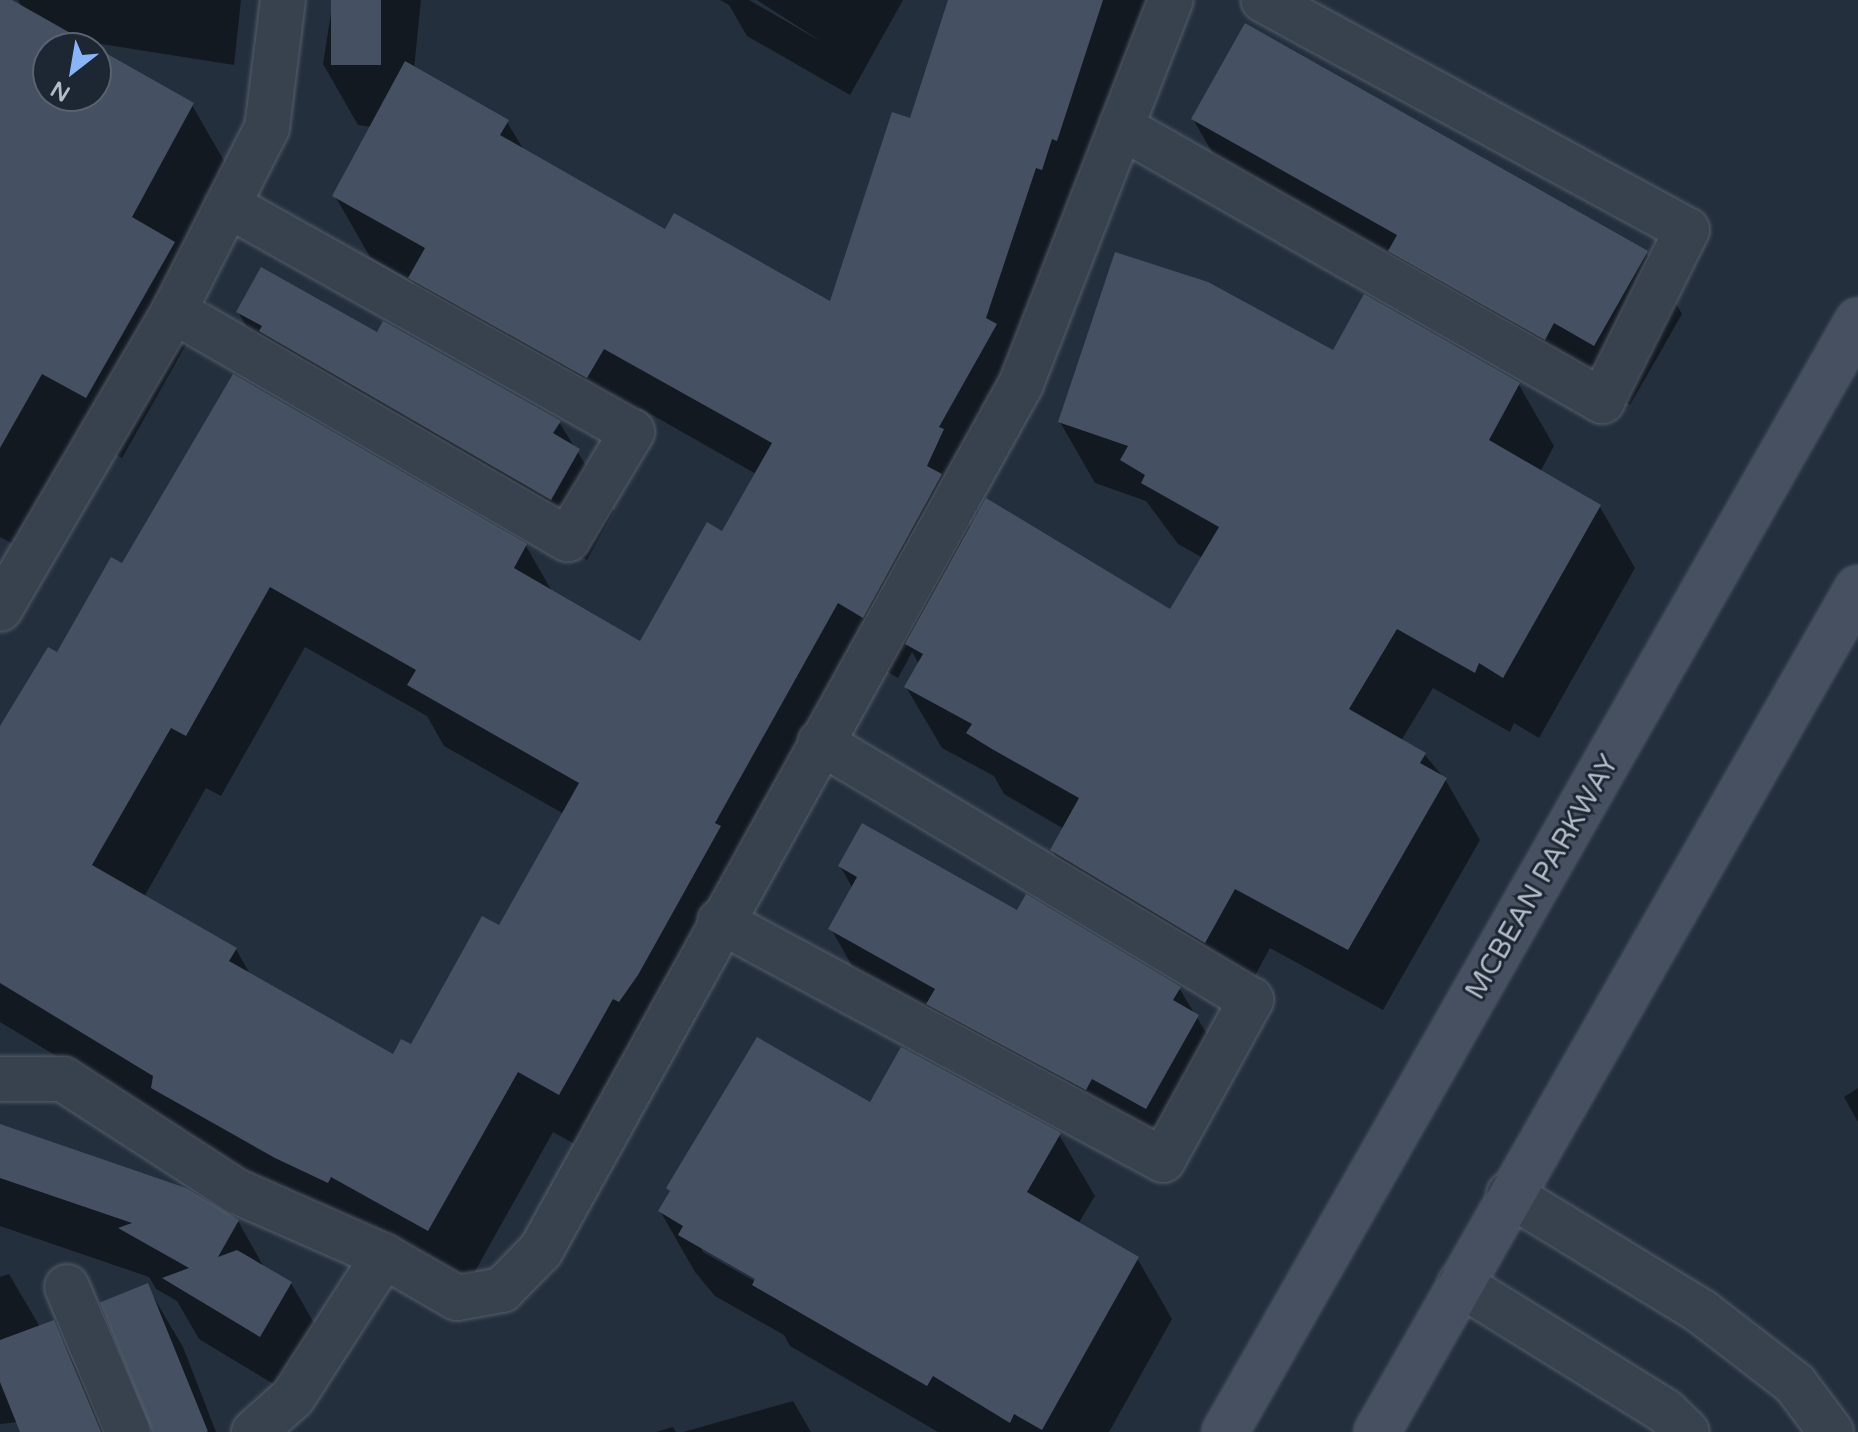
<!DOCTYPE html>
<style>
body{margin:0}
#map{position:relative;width:1858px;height:1432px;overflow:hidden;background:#242f3e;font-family:"Varela Round",sans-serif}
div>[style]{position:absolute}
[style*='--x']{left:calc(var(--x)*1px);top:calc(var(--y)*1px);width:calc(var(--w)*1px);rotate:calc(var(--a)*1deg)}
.shadow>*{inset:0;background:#0007}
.building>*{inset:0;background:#455162;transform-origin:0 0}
.roads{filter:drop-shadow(0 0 2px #565f6c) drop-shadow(0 0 2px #565f6c)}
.minor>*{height:44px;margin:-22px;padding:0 22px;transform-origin:22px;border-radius:22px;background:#38414e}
.secondary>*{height:44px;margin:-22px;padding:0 22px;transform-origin:22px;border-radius:22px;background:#465061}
span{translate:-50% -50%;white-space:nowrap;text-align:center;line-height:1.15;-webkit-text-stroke:6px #1d2633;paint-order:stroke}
.street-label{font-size:28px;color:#b4bcc9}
.north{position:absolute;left:32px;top:32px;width:80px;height:80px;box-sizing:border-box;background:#1d2633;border:2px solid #59626f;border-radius:50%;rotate:211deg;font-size:22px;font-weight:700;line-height:32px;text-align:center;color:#b4bcc9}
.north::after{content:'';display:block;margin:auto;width:28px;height:36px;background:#8ab4f8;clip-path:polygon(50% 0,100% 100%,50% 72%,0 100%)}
</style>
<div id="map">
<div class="shadow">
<i style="clip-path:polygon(18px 0,241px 0,234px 65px,82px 41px,93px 48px,48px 48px,48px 96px,96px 96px,96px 50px,192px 105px,227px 166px,180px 253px,209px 304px,122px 458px,78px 434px,13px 544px,0 537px,0 26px,23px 9px)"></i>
<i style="clip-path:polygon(evenodd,333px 0,421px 0,414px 69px,507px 122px,525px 152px,666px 231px,831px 304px,911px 120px,950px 0,1148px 0,966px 519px,972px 529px,1170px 611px,1203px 558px,1178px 544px,1146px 501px,1095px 483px,1060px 422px,1334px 352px,1519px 385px,1554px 446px,1540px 472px,1600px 507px,1635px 568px,1539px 738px,1514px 723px,1510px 732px,1433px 688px,1401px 741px,1425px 755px,1445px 779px,1480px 840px,1383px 1010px,1270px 948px,1240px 1003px,1087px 911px,1052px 850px,1064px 829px,1004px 794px,994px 776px,942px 748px,906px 687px,919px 664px,912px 652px,898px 678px,873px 663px,594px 1155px,553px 1132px,464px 1291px,312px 1218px,177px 1129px,0 1022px,0 730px,122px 566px,526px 546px,553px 593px,640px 644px,723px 533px,756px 474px,640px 408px,622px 438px,445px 339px,412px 281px,370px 257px,335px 196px,372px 127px,358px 125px,323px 64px,333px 0,305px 647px,427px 716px,444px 746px,564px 814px,500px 928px,412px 1047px,394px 1057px,251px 976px,236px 949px,144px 897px,206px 788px,221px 796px,305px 647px)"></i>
<i style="clip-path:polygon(720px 0,749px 0,822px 42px,757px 0,903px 0,850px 95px,747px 36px,729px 5px)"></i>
<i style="clip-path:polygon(1193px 119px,1646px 253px,1682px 314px,1630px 405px,1228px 180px)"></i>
<i style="clip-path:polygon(238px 312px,378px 335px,559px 422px,614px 511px,587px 560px,297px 392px,274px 373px)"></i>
<i style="clip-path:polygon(840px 866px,1018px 913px,1179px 988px,1233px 1077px,1181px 1169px,866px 990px,831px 929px,853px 889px)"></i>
<i style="clip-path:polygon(1858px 1088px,1858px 1122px,1844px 1097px)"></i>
<i style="clip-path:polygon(evenodd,870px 1104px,1059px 1135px,1095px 1196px,1078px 1224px,1137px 1258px,1172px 1319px,1109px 1432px,938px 1432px,790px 1346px,784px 1335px,715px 1296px,695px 1272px,660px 1211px,671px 1193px,668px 1188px,870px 1104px,700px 1245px,765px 1282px,763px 1286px,703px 1252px,700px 1245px)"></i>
<i style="clip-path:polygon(0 1126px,238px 1221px,265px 1269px,291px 1283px,326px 1344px,295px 1397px,199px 1339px,177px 1301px,156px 1289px,149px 1277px,0 1226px)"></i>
<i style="clip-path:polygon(9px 1274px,40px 1327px,53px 1322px,108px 1432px,22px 1432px,18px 1422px,0 1424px,0 1277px)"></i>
<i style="clip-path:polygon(147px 1286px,183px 1347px,216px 1432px,154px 1432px)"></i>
<i style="clip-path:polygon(793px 1401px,811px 1432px,683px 1432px)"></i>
<i style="clip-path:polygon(673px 1427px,676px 1432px,656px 1432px)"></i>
</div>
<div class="building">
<i style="clip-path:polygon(evenodd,0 0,12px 0,194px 103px,132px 217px,175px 242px,86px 398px,42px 374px,0 448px,0 0,48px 48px,96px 48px,96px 96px,48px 96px,48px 48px)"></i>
<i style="left:331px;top:0;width:50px;height:65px"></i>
<i style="clip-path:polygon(evenodd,948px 0,1103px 0,1057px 141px,1052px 139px,1042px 170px,1036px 168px,986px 318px,997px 324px,939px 427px,944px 429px,927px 466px,942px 474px,863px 618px,838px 603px,715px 823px,721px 826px,638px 975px,619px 1002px,613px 999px,559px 1095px,518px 1072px,428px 1231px,331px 1177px,328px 1183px,275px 1158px,151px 1088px,153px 1076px,0 983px,0 726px,48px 647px,57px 652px,111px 557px,122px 563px,233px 374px,527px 544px,514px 568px,640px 641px,707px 522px,722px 531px,772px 443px,604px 349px,587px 378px,408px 278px,425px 248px,332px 196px,405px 61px,509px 120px,500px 135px,665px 229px,674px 213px,830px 301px,892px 112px,910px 118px,948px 0,270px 587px,416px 670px,407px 685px,579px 783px,499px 925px,482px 916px,411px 1044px,401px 1039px,393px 1054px,229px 961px,237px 948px,92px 865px,171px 728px,186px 736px,270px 587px)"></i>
<i style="clip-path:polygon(1245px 23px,1648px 251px,1594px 346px,1554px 323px,1545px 340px,1388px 251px,1397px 235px,1191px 119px)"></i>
<i style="clip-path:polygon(1115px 252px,1208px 282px,1333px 350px,1364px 294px,1520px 383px,1489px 440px,1601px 505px,1503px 678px,1479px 663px,1475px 673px,1397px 629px,1349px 709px,1426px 753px,1420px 763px,1447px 778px,1348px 950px,1235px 889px,1205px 943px,1050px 850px,1079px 798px,992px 749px,966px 733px,972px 724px,904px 687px,923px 654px,905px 644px,986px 498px,1170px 609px,1219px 527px,1141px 483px,1145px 475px,1120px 460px,1128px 446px,1058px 422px)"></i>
<i style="clip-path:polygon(261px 267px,377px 332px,383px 321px,561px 421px,553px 433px,580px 449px,551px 500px,259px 331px,262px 326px,236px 312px)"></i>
<i style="clip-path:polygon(862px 823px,1017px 910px,1026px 894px,1181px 987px,1173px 1000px,1199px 1015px,1146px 1109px,1092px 1079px,1086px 1090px,926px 1004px,935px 989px,828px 929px,857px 877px,838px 866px)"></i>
<i style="clip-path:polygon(757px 1037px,870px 1102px,901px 1047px,1061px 1133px,1027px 1192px,1139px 1257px,1042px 1430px,1014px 1414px,1010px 1423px,933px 1376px,927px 1386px,752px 1285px,755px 1279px,678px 1235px,683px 1226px,658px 1211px,670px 1191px,666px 1188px)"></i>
<i style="clip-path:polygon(0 1124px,186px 1188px,239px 1220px,218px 1257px,237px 1250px,292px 1282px,260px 1337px,162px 1278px,189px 1268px,118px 1228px,132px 1223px,0 1178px)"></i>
<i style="left:148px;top:1283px;width:160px;height:52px;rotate:68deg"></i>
<i style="clip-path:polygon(54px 1320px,101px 1432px,20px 1432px,0 1382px,0 1340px)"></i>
</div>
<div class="roads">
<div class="minor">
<i style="--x:1121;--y:127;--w:554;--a:29.67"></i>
<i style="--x:1602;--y:401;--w:191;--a:-63.6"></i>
<i style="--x:1687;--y:230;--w:482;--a:-151.5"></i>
<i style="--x:174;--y:311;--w:455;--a:30.1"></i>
<i style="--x:568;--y:539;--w:125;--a:-59.1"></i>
<i style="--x:632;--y:432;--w:464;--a:-150.7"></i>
<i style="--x:0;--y:609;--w:345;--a:-59.7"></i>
<i style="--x:174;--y:311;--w:205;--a:-63.1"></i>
<i style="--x:267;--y:128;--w:129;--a:-82.9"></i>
<i style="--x:720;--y:921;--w:503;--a:28.35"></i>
<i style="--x:1163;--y:1160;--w:183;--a:-61.2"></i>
<i style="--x:1251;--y:1000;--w:502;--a:-149.09"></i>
<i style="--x:0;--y:1079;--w:63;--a:0"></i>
<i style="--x:63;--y:1079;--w:206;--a:32.9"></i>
<i style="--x:236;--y:1191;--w:162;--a:23.7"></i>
<i style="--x:384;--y:1256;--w:84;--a:29.9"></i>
<i style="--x:457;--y:1298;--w:46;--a:-10.1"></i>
<i style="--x:502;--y:1290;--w:56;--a:-45.7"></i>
<i style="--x:541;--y:1250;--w:990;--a:-61"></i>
<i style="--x:1021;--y:384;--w:412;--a:-68.7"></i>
<i style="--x:1509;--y:1194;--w:226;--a:31.4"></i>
<i style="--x:1702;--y:1312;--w:118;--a:37.7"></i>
<i style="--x:1795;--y:1384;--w:60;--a:53.1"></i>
<i style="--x:1460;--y:1284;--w:241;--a:31.8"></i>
<i style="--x:1665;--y:1411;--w:30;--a:44"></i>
<i style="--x:67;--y:1287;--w:157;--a:67.2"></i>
<i style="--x:254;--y:1432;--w:52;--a:-41.9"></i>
<i style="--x:293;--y:1397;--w:168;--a:-57.2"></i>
</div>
<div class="secondary">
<i style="--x:1225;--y:1432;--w:1279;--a:-60.33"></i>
<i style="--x:1377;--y:1432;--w:971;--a:-60.32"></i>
</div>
</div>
<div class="street-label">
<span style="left:1542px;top:877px;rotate:-60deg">MCBEAN PARKWAY</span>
</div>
<div class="north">N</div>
</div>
